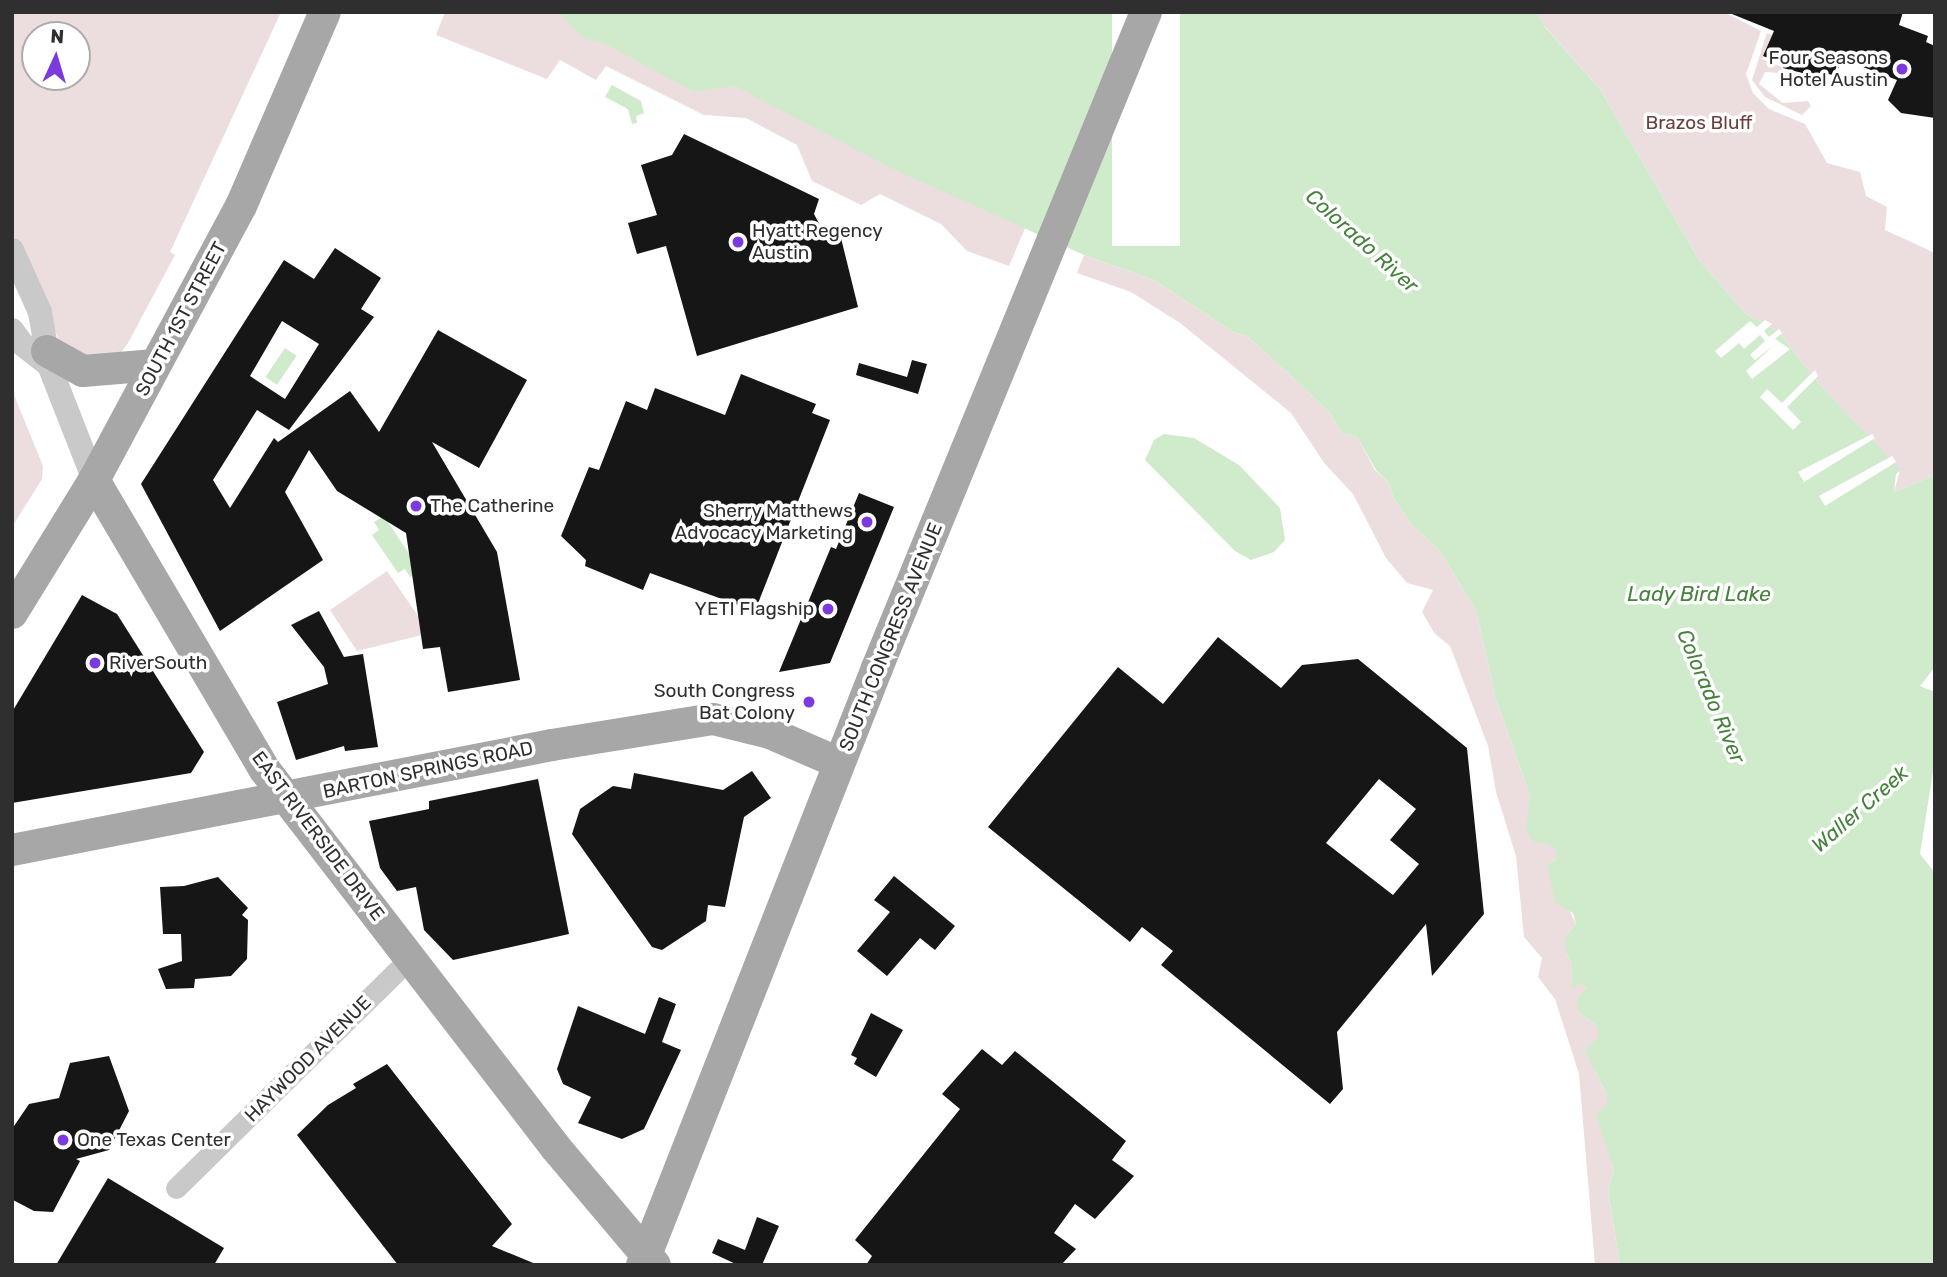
<!DOCTYPE html>
<style>
body{margin:0}
#map{position:relative;width:1947px;height:1277px;overflow:hidden;background:#fff;font-family:Rubik,sans-serif}
div>[style]{position:absolute}
[style*='--x']{left:calc(var(--x)*1px);top:calc(var(--y)*1px);width:calc(var(--w)*1px);rotate:calc(var(--a)*1deg)}
.green>*{inset:0;background:#ecdedf}
.water>*{inset:0;background:#cfebcb;transform-origin:0 0}
.pier>*{inset:0;background:#fff;transform-origin:0 0}
.building>*{inset:0;background:#161616}
.minor>*{height:21px;margin:-10.5px;padding:0 10.5px;transform-origin:10.5px;border-radius:10.5px;background:#c9c9c9}
.tertiary>*{height:24px;margin:-12px;padding:0 12px;transform-origin:12px;border-radius:12px;background:#c9c9c9}
.primary>*{height:32px;margin:-16px;padding:0 16px;transform-origin:16px;border-radius:16px;background:#a7a7a7}
.dots>*{width:19px;height:19px;translate:-50% -50%;box-sizing:border-box;border:4px solid #fff;border-radius:50%}
span{translate:-50% -50%;white-space:nowrap;text-align:center;line-height:1.15;-webkit-text-stroke:7px #fff;paint-order:stroke}
.poi-label{font-size:19px;color:#2f2f2f}
.right{translate:-100% -50%;text-align:right}
.left{translate:0 -50%;text-align:left}
.park-label{font-size:19px;color:#6a3f3e}
.street-label{font-size:19px;color:#2f2f2f}
.water-label{font-size:21px;color:#45823b;font-style:italic}
.frame{position:absolute;inset:0;border:14px solid #2f2f2f;pointer-events:none}
.north{position:absolute;left:21px;top:21px;width:70px;height:70px;box-sizing:border-box;background:#fff;border:2px solid #acacac;border-radius:50%;rotate:4deg;font-size:19px;font-weight:700;line-height:28px;text-align:center;color:#2f2f2f}
.north::after{content:'';display:block;margin:auto;width:24px;height:32px;background:#7c3ade;clip-path:polygon(50% 0,100% 100%,50% 72%,0 100%)}
</style>
<div id="map">
<div class="green">
<i style="clip-path:polygon(evenodd,12px 12px,281px 12px,170px 252px,175px 255px,128px 343px,120px 354px,94px 364px,61px 345px,12px 232px,12px 12px,35px 35px,77px 35px,77px 77px,35px 77px,35px 35px)"></i>
<i style="clip-path:polygon(445px 12px,559px 12px,717px 88px,735px 86px,762px 98px,1026px 226px,1009px 266px,967px 251px,941px 224px,880px 194px,861px 205px,812px 181px,797px 145px,746px 118px,704px 115px,606px 66px,596px 80px,560px 60px,547px 79px,436px 35px)"></i>
<i style="clip-path:polygon(1532px 12px,1724px 12px,1761px 31px,1746px 74px,1753px 93px,1769px 109px,1805px 124px,1827px 163px,1860px 172px,1866px 196px,1887px 207px,1885px 230px,1935px 253px,1935px 475px,1894px 492px,1900px 470px,1819px 384px,1778px 331px,1746px 314px,1699px 260px,1600px 89px)"></i>
<i style="clip-path:polygon(1767px 33px,1772px 35px,1762px 59px,1782px 67px,1780px 73px,1765px 72px,1759px 84px,1783px 103px,1808px 101px,1811px 106px,1802px 115px,1765px 97px,1752px 80px)"></i>
<i style="clip-path:polygon(1084px 255px,1154px 280px,1233px 332px,1247px 336px,1290px 375px,1330px 413px,1342px 433px,1357px 437px,1375px 470px,1389px 483px,1393px 497px,1412px 525px,1440px 551px,1476px 610px,1496px 699px,1530px 796px,1530px 809px,1558px 852px,1555px 861px,1547px 863px,1576px 924px,1566px 935px,1566px 953px,1572px 965px,1571px 987px,1581px 984px,1587px 988px,1578px 1012px,1596px 1025px,1600px 1036px,1593px 1047px,1595px 1071px,1607px 1095px,1608px 1146px,1614px 1169px,1608px 1191px,1620px 1265px,1595px 1265px,1579px 1074px,1555px 999px,1538px 977px,1542px 958px,1524px 937px,1516px 856px,1496px 792px,1488px 746px,1450px 646px,1435px 634px,1422px 612px,1433px 590px,1407px 583px,1386px 558px,1353px 494px,1325px 464px,1291px 413px,1180px 323px,1131px 292px,1077px 273px)"></i>
<i style="clip-path:polygon(12px 390px,43px 466px,42px 479px,12px 527px)"></i>
<i style="clip-path:polygon(387px 571px,430px 633px,357px 651px,330px 610px)"></i>
</div>
<div class="water">
<i style="clip-path:polygon(558px 12px,1538px 14px,1544px 26px,1600px 89px,1699px 260px,1746px 314px,1778px 331px,1819px 384px,1901px 470px,1896px 474px,1894px 492px,1935px 475px,1935px 667px,1920px 686px,1935px 692px,1935px 759px,1920px 854px,1935px 873px,1935px 1265px,1620px 1265px,1608px 1191px,1614px 1169px,1596px 1115px,1607px 1104px,1607px 1095px,1585px 1051px,1599px 1036px,1596px 1025px,1578px 1012px,1577px 998px,1587px 988px,1581px 984px,1571px 988px,1572px 965px,1566px 953px,1566px 935px,1576px 924px,1573px 913px,1555px 903px,1547px 863px,1555px 861px,1557px 852px,1549px 844px,1534px 842px,1526px 830px,1530px 796px,1496px 699px,1476px 610px,1440px 551px,1412px 525px,1393px 497px,1389px 483px,1376px 470px,1357px 437px,1342px 433px,1330px 413px,1290px 375px,1247px 336px,1233px 332px,1154px 280px,1084px 255px,893px 169px,735px 86px,694px 92px,604px 43px,583px 38px)"></i>
<i style="clip-path:polygon(612px 85px,641px 101px,644px 113px,636px 116px,637px 123px,632px 124px,628px 109px,605px 97px)"></i>
<i style="left:285px;top:348px;width:14px;height:35px;rotate:34deg"></i>
<i style="clip-path:polygon(1164px 434px,1194px 438px,1239px 465px,1280px 508px,1285px 540px,1274px 552px,1251px 560px,1235px 551px,1145px 460px,1154px 440px)"></i>
<i style="clip-path:polygon(384px 516px,420px 570px,410px 577px,405px 569px,398px 573px,372px 535px,379px 530px,374px 522px)"></i>
</div>
<div class="pier">
<i style="left:1112px;top:12px;width:68px;height:234px"></i>
<i style="clip-path:polygon(1765px 320px,1772px 324px,1764px 331px,1769px 337px,1779px 329px,1782px 333px,1775px 339px,1790px 349px,1752px 379px,1746px 371px,1774px 345px,1755px 360px,1750px 355px,1765px 341px,1760px 335px,1744px 349px,1739px 343px,1721px 358px,1715px 351px,1750px 321px,1757px 327px)"></i>
<i style="clip-path:polygon(1815px 370px,1818px 376px,1787px 407px,1801px 422px,1793px 430px,1760px 397px,1767px 389px,1782px 403px)"></i>
<i style="clip-path:polygon(1872px 434px,1875px 438px,1804px 482px,1798px 472px)"></i>
<i style="clip-path:polygon(1892px 456px,1896px 462px,1825px 506px,1819px 496px)"></i>
</div>
<div class="building">
<i style="clip-path:polygon(1727px 12px,1903px 12px,1899px 25px,1928px 36px,1926px 42px,1935px 46px,1935px 118px,1901px 113px,1888px 100px,1897px 80px,1842px 59px,1835px 76px,1823px 72px,1821px 78px,1783px 68px,1784px 64px,1763px 56px,1774px 31px)"></i>
<i style="clip-path:polygon(684px 134px,819px 199px,814px 214px,826px 237px,841px 238px,858px 307px,697px 356px,666px 246px,637px 254px,628px 223px,657px 215px,641px 165px,672px 155px)"></i>
<i style="clip-path:polygon(evenodd,335px 248px,381px 278px,361px 309px,374px 317px,289px 430px,257px 410px,213px 480px,230px 508px,274px 438px,278px 442px,350px 391px,379px 432px,438px 330px,527px 380px,479px 468px,432px 442px,497px 552px,520px 680px,448px 692px,440px 647px,423px 649px,406px 533px,337px 491px,309px 450px,285px 492px,323px 560px,220px 631px,141px 484px,284px 260px,314px 279px,335px 248px,282px 321px,319px 344px,285px 399px,250px 376px,282px 321px)"></i>
<i style="clip-path:polygon(912px 360px,927px 364px,918px 394px,856px 375px,859px 363px,907px 377px)"></i>
<i style="clip-path:polygon(741px 374px,816px 404px,812px 413px,830px 420px,755px 611px,650px 573px,643px 590px,585px 566px,586px 560px,561px 536px,589px 467px,599px 470px,626px 401px,647px 410px,655px 388px,725px 415px)"></i>
<i style="clip-path:polygon(859px 493px,894px 507px,830px 663px,779px 672px,831px 547px,836px 549px)"></i>
<i style="clip-path:polygon(82px 595px,117px 614px,204px 752px,191px 773px,12px 803px,12px 712px)"></i>
<i style="clip-path:polygon(319px 611px,344px 657px,363px 654px,378px 747px,345px 751px,344px 746px,296px 760px,277px 702px,328px 684px,324px 667px,291px 625px)"></i>
<i style="clip-path:polygon(evenodd,1218px 637px,1281px 688px,1302px 665px,1358px 659px,1467px 748px,1484px 914px,1432px 976px,1426px 924px,1337px 1032px,1343px 1089px,1330px 1104px,1161px 965px,1173px 951px,1142px 927px,1130px 942px,988px 827px,1118px 667px,1163px 704px,1218px 637px,1379px 779px,1416px 809px,1390px 840px,1419px 864px,1393px 895px,1326px 843px,1379px 779px)"></i>
<i style="clip-path:polygon(752px 771px,771px 798px,744px 817px,725px 907px,708px 905px,706px 921px,662px 950px,652px 947px,572px 834px,580px 809px,613px 786px,631px 789px,634px 773px,723px 790px)"></i>
<i style="clip-path:polygon(538px 779px,569px 934px,453px 960px,424px 930px,416px 887px,397px 891px,380px 868px,369px 821px,429px 809px,429px 801px)"></i>
<i style="clip-path:polygon(894px 876px,955px 926px,935px 950px,920px 938px,887px 976px,857px 951px,890px 912px,874px 900px)"></i>
<i style="clip-path:polygon(218px 877px,248px 908px,242px 915px,248px 920px,247px 959px,231px 976px,195px 979px,194px 988px,166px 989px,158px 969px,182px 961px,181px 934px,163px 934px,160px 887px,184px 886px)"></i>
<i style="clip-path:polygon(659px 997px,676px 1004px,662px 1042px,681px 1050px,644px 1129px,622px 1139px,578px 1123px,591px 1097px,563px 1084px,557px 1069px,578px 1006px,645px 1034px)"></i>
<i style="clip-path:polygon(871px 1013px,903px 1030px,876px 1077px,854px 1064px,857px 1058px,851px 1055px)"></i>
<i style="clip-path:polygon(982px 1049px,1002px 1065px,1015px 1051px,1126px 1141px,1112px 1160px,1134px 1176px,1095px 1219px,1075px 1204px,1054px 1233px,1076px 1249px,1061px 1265px,866px 1265px,872px 1256px,855px 1240px,960px 1109px,942px 1094px)"></i>
<i style="clip-path:polygon(109px 1056px,129px 1111px,109px 1150px,76px 1159px,80px 1161px,53px 1212px,34px 1211px,13px 1200px,12px 1129px,29px 1104px,59px 1098px,70px 1063px)"></i>
<i style="clip-path:polygon(387px 1064px,512px 1224px,492px 1246px,538px 1265px,398px 1265px,297px 1135px,328px 1105px,356px 1088px,353px 1084px)"></i>
<i style="clip-path:polygon(108px 1178px,224px 1248px,214px 1265px,56px 1265px)"></i>
<i style="clip-path:polygon(757px 1217px,779px 1226px,762px 1265px,738px 1265px,712px 1253px,718px 1239px,745px 1250px)"></i>
</div>
<div class="minor">
<i style="--x:176;--y:1188;--w:327;--a:-44.5"></i>
</div>
<div class="tertiary">
<i style="--x:12;--y:250;--w:68;--a:65.7"></i>
<i style="--x:40;--y:312;--w:54;--a:80.4"></i>
<i style="--x:49;--y:365;--w:123;--a:68.6"></i>
<i style="--x:12;--y:330;--w:17;--a:54"></i>
<i style="--x:22;--y:344;--w:34;--a:38"></i>
</div>
<div class="primary">
<i style="--x:47;--y:351;--w:41;--a:29.1"></i>
<i style="--x:83;--y:371;--w:72;--a:-4.8"></i>
<i style="--x:94;--y:480;--w:337;--a:59.5"></i>
<i style="--x:265;--y:770;--w:477;--a:52.4"></i>
<i style="--x:556;--y:1148;--w:153;--a:49.8"></i>
<i style="--x:12;--y:613;--w:156;--a:-58.3"></i>
<i style="--x:94;--y:480;--w:311;--a:-61.8"></i>
<i style="--x:241;--y:206;--w:211;--a:-66.6"></i>
<i style="--x:12;--y:850;--w:550;--a:-11"></i>
<i style="--x:552;--y:745;--w:163;--a:-9.2"></i>
<i style="--x:713;--y:719;--w:59;--a:13.8"></i>
<i style="--x:770;--y:733;--w:75;--a:23.5"></i>
<i style="--x:642;--y:1265;--w:642;--a:-68.51"></i>
<i style="--x:877;--y:668;--w:709;--a:-67.7"></i>
</div>
<div class="dots">
<i style="left:1902px;top:69px;background:#7c3ade"></i>
<i style="left:738px;top:242px;background:#7c3ade"></i>
<i style="left:416px;top:506px;background:#7c3ade"></i>
<i style="left:867px;top:522px;background:#7c3ade"></i>
<i style="left:828px;top:609px;background:#7c3ade"></i>
<i style="left:95px;top:663px;background:#7c3ade"></i>
<i style="left:809px;top:702px;background:#7c3ade"></i>
<i style="left:63px;top:1140px;background:#7c3ade"></i>
</div>
<div class="poi-label">
<span class="right" style="left:1888px;top:69px">Four Seasons<br>Hotel Austin</span>
<span class="left" style="left:752px;top:242px">Hyatt Regency<br>Austin</span>
<span class="left" style="left:430px;top:506px">The Catherine</span>
<span class="right" style="left:853px;top:522px">Sherry Matthews<br>Advocacy Marketing</span>
<span class="right" style="left:814px;top:609px">YETI Flagship</span>
<span class="left" style="left:109px;top:663px">RiverSouth</span>
<span class="right" style="left:795px;top:702px">South Congress<br>Bat Colony</span>
<span class="left" style="left:77px;top:1140px">One Texas Center</span>
</div>
<div class="park-label">
<span style="left:1699px;top:123px">Brazos Bluff</span>
</div>
<div class="street-label">
<span style="left:181px;top:319px;rotate:-62deg">SOUTH 1ST STREET</span>
<span style="left:891px;top:637px;rotate:-68deg">SOUTH CONGRESS AVENUE</span>
<span style="left:428px;top:770px;rotate:-12deg">BARTON SPRINGS ROAD</span>
<span style="left:318px;top:836px;rotate:53deg">EAST RIVERSIDE DRIVE</span>
<span style="left:308px;top:1059px;rotate:-45deg">HAYWOOD AVENUE</span>
</div>
<div class="water-label">
<span style="left:1362px;top:241px;rotate:42deg">Colorado River</span>
<span style="left:1699px;top:594px">Lady Bird Lake</span>
<span style="left:1711px;top:696px;rotate:67deg">Colorado River</span>
<span style="left:1860px;top:809px;rotate:-41deg">Waller Creek</span>
</div>
<div class="frame"></div>
<div class="north">N</div>
</div>
